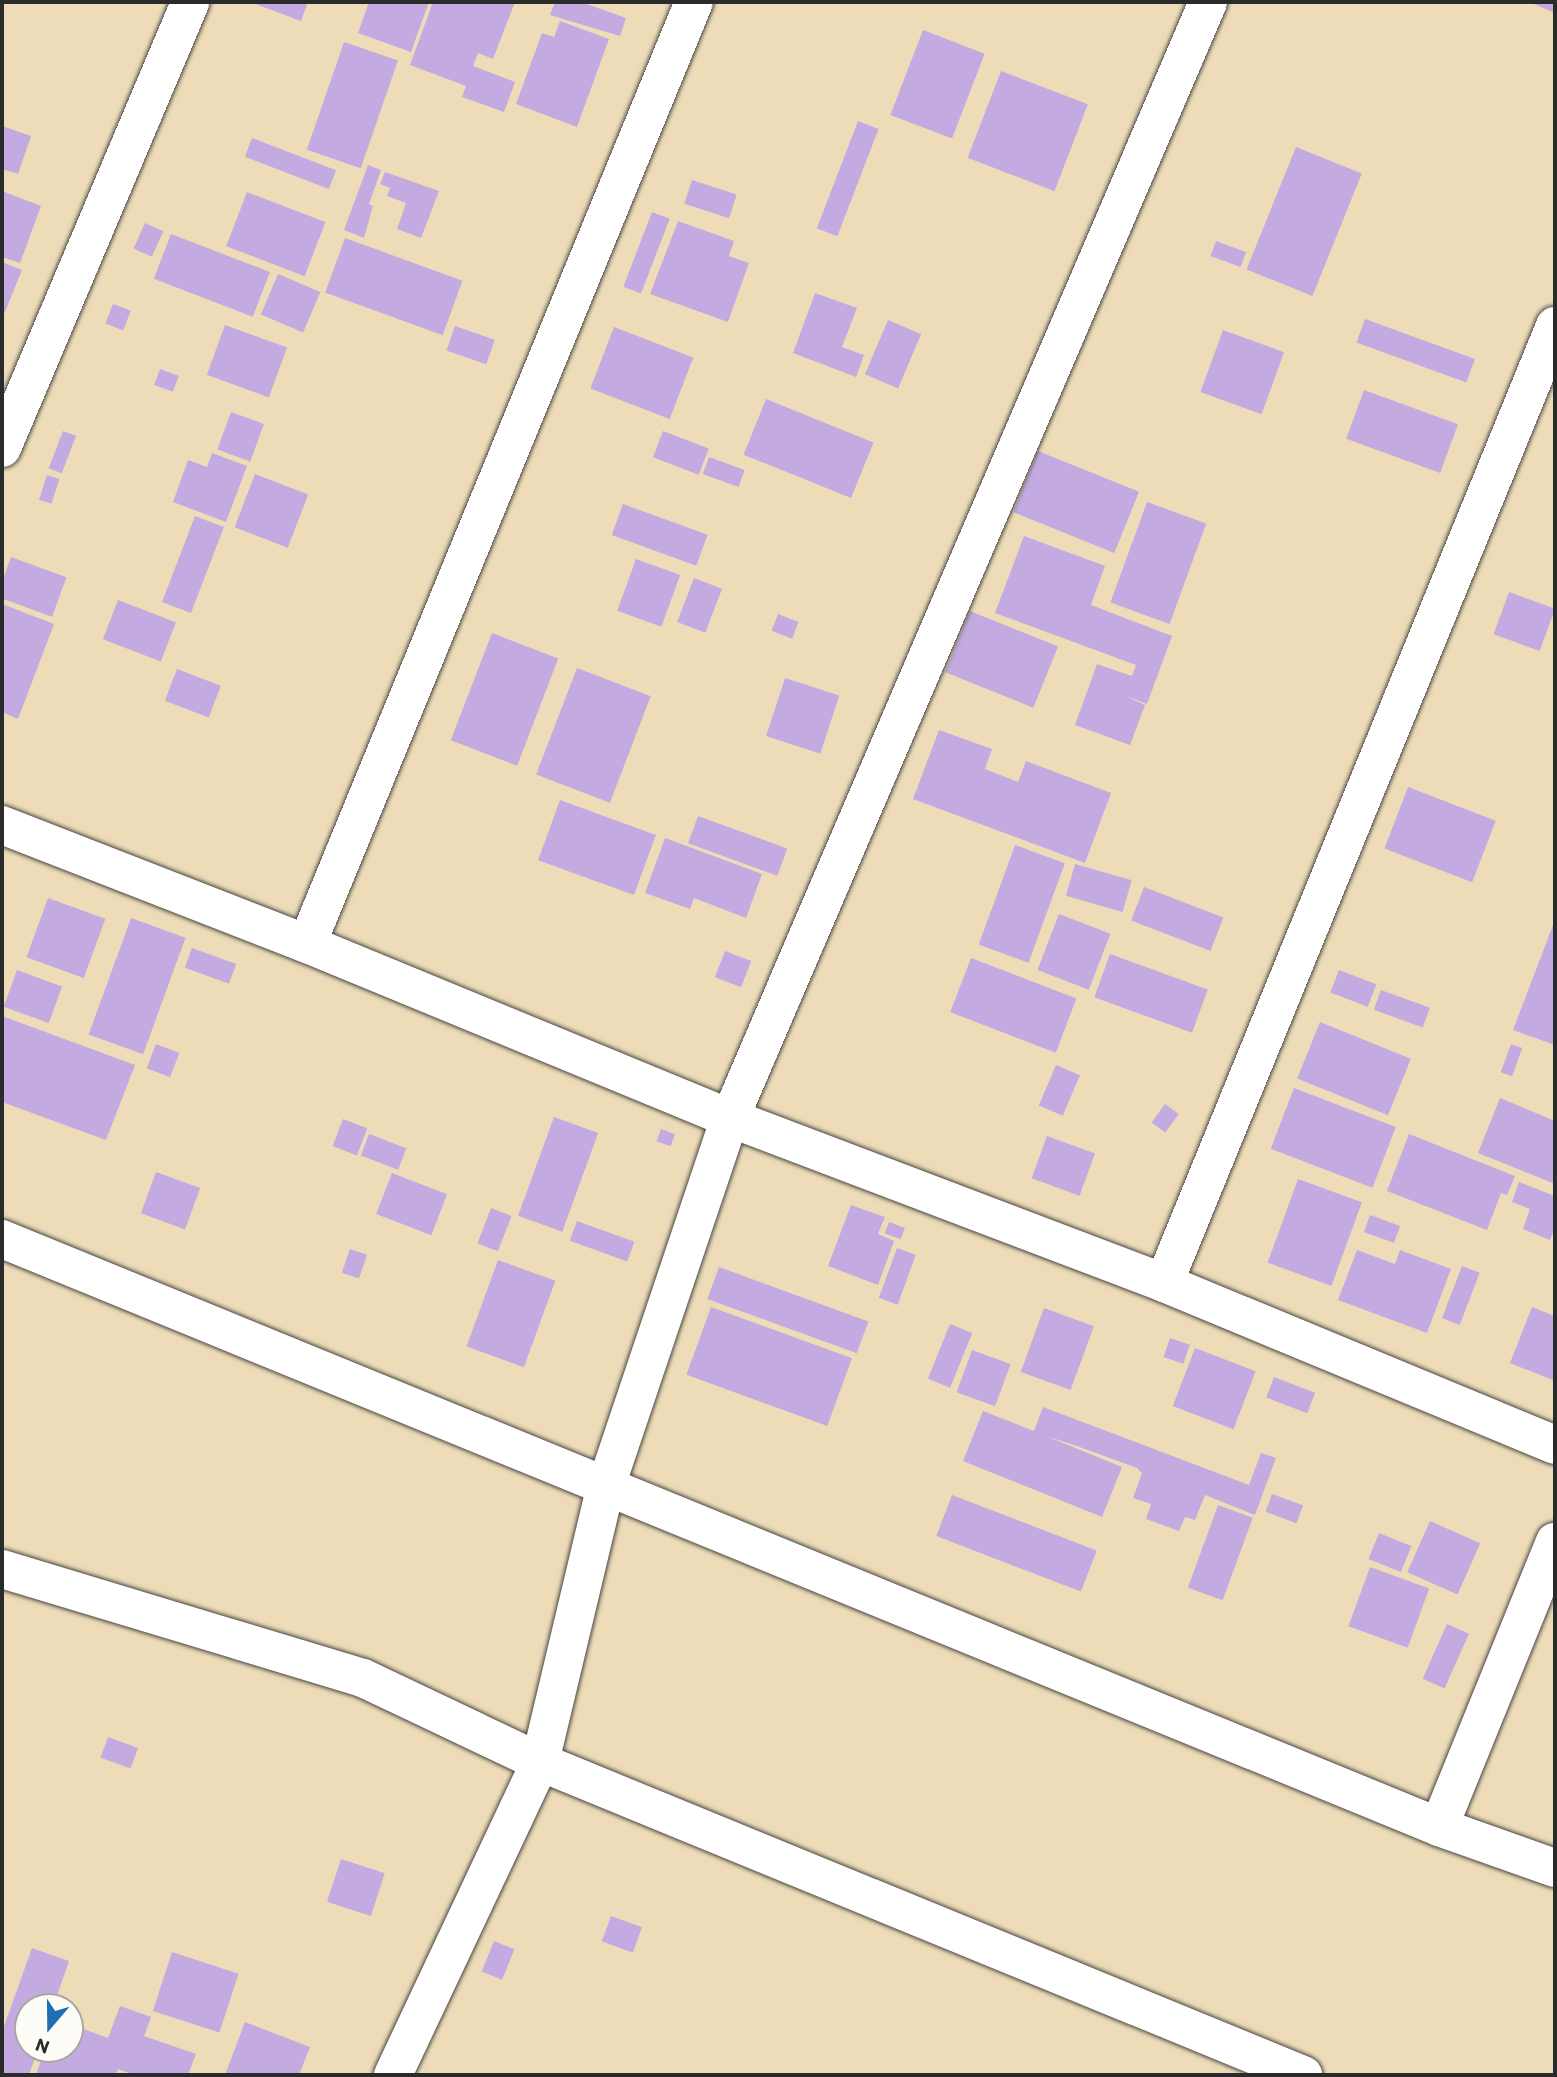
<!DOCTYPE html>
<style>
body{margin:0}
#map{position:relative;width:1557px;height:2077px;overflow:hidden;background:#eedcb9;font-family:Itim,sans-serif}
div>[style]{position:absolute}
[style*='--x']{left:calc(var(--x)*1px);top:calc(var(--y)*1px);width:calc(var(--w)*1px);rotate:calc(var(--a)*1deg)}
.building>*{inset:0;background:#c3aae1;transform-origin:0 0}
.roads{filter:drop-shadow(0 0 2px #484640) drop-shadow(0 0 2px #484640)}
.street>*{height:38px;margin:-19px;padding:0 19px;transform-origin:19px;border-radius:19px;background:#fff}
span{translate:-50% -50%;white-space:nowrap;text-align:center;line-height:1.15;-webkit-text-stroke:5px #fdfcf7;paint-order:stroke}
.frame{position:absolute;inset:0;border:4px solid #2b2b2b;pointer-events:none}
.north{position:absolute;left:14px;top:1993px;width:70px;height:70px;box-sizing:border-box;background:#fdfcf7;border:2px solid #a9a8a5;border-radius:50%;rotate:200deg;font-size:19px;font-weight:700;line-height:28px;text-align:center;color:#2b2b2b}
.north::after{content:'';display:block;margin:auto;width:24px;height:32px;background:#1f6fb2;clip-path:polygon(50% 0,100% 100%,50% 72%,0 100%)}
</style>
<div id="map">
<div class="building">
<i style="clip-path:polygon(250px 2px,308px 2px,301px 21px)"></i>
<i style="clip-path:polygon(369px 2px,429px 2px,411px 52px,358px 33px)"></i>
<i style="clip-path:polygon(433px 2px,515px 2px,493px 59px,478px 53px,473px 66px,515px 82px,504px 112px,462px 97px,466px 86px,410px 65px)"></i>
<i style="clip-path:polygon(555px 2px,581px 2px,626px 18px,620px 36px,550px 15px)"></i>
<i style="clip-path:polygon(1529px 2px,1555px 2px,1555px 13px)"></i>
<i style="clip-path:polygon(560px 21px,609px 39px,577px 127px,516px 104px,542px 33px,554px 37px)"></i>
<i style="left:923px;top:30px;width:66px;height:91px;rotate:21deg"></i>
<i style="left:344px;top:42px;width:57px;height:114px;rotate:19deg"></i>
<i style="left:1001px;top:71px;width:93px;height:93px;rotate:21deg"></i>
<i style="left:858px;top:121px;width:22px;height:115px;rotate:21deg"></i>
<i style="clip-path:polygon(2px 126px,31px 136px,18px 174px,2px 169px)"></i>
<i style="left:252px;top:138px;width:90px;height:20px;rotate:21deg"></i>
<i style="left:1296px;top:147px;width:71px;height:132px;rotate:22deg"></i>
<i style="clip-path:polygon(368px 165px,381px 170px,369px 204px,373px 206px,364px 238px,344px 230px)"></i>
<i style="clip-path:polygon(385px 172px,439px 191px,421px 238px,397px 229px,406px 203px,387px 196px,390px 188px,380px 184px)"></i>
<i style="left:692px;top:180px;width:47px;height:25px;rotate:18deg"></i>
<i style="clip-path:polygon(2px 191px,41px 206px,20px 263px,2px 257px)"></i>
<i style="left:247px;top:192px;width:84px;height:58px;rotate:21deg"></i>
<i style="left:652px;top:212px;width:19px;height:80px;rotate:21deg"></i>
<i style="clip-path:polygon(678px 221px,734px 241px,729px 256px,749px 263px,728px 322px,650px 294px)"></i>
<i style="left:145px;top:223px;width:20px;height:28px;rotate:24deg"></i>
<i style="left:171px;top:234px;width:106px;height:48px;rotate:21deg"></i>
<i style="left:345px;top:238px;width:125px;height:58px;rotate:20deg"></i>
<i style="left:1216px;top:241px;width:32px;height:16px;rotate:20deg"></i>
<i style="clip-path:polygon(2px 262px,22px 270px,2px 319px)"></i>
<i style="left:278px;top:274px;width:46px;height:44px;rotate:23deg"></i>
<i style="clip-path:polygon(815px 293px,857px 308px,842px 347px,864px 355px,856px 377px,793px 353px)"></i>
<i style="left:113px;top:304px;width:19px;height:21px;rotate:21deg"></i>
<i style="left:1365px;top:319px;width:117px;height:25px;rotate:20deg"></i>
<i style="left:888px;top:320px;width:36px;height:59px;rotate:23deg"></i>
<i style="left:225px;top:325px;width:66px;height:53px;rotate:20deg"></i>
<i style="left:455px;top:326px;width:42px;height:26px;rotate:19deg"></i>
<i style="left:614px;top:327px;width:85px;height:66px;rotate:21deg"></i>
<i style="left:1223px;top:330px;width:65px;height:66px;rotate:20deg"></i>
<i style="left:160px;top:369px;width:20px;height:17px;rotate:20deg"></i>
<i style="left:1364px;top:390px;width:100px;height:52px;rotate:20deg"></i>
<i style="left:766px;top:399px;width:116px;height:60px;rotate:22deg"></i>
<i style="left:231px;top:412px;width:35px;height:40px;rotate:20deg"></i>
<i style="left:63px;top:431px;width:14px;height:40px;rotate:21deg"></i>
<i style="left:663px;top:431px;width:49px;height:28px;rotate:21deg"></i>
<i style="left:1038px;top:451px;width:109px;height:66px;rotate:22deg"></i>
<i style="clip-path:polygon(212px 453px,247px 466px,226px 522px,173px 502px,188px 460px,207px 467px)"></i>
<i style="left:709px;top:457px;width:38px;height:18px;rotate:20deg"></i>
<i style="left:255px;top:474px;width:57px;height:57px;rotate:21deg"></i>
<i style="left:47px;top:475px;width:13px;height:26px;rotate:18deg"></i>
<i style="left:1147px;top:502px;width:63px;height:107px;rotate:20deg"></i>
<i style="left:623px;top:504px;width:90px;height:33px;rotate:20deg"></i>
<i style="left:195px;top:516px;width:31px;height:92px;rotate:21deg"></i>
<i style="clip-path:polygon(1024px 536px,1105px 566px,1091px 605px,1172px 636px,1147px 704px,1124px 695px,1145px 705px,1130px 745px,1075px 725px,1097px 664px,1132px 676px,1136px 665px,995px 613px)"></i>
<i style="left:11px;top:557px;width:59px;height:42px;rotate:20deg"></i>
<i style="left:636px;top:559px;width:47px;height:55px;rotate:20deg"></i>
<i style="left:694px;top:578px;width:30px;height:47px;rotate:21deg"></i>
<i style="left:1509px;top:592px;width:49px;height:45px;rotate:20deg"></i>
<i style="left:118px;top:600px;width:62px;height:42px;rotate:21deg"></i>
<i style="clip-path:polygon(2px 604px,54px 624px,18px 719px,2px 712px)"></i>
<i style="left:970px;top:611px;width:95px;height:66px;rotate:22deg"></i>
<i style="left:778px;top:614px;width:22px;height:18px;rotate:21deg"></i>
<i style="left:492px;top:633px;width:71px;height:115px;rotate:21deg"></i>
<i style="left:577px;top:668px;width:79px;height:114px;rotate:21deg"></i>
<i style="left:177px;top:669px;width:47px;height:34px;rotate:21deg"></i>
<i style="left:785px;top:678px;width:57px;height:61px;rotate:18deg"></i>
<i style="clip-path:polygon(939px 730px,992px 749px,985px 769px,1018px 782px,1026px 761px,1111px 793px,1085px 863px,913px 799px)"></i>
<i style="left:1408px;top:787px;width:94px;height:66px;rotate:21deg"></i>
<i style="left:560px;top:800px;width:102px;height:64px;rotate:20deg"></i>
<i style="left:698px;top:816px;width:95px;height:29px;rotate:20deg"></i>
<i style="clip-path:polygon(665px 838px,762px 874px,746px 918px,694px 898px,690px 909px,645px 893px)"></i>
<i style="left:1015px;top:845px;width:53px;height:106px;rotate:20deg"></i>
<i style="left:1075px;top:864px;width:59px;height:33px;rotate:16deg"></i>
<i style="left:1144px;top:887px;width:85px;height:36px;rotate:21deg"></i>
<i style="left:48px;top:898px;width:61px;height:63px;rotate:20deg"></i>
<i style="left:1059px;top:914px;width:55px;height:60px;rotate:21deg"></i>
<i style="left:131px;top:918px;width:58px;height:124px;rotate:20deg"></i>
<i style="clip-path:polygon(1553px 925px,1555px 926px,1555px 1045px,1513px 1030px)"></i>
<i style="left:192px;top:948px;width:47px;height:21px;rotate:20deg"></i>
<i style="left:725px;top:951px;width:28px;height:28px;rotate:21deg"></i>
<i style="left:1110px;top:954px;width:104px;height:46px;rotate:20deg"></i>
<i style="left:971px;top:958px;width:113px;height:58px;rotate:21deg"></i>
<i style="left:17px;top:970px;width:48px;height:39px;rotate:20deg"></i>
<i style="left:1339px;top:970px;width:40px;height:24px;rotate:21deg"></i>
<i style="left:1381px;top:990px;width:52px;height:21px;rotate:20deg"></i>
<i style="clip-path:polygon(2px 1016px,135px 1065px,106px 1140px,2px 1102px)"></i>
<i style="left:1320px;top:1022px;width:98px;height:61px;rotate:22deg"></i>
<i style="left:156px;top:1044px;width:25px;height:26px;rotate:21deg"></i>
<i style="left:1511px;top:1044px;width:12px;height:30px;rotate:20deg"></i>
<i style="left:1056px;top:1065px;width:26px;height:44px;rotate:23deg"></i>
<i style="left:1294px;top:1088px;width:109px;height:65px;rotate:21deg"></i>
<i style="clip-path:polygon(1500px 1098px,1555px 1121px,1555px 1184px,1478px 1153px)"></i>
<i style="left:1165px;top:1104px;width:17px;height:23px;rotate:36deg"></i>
<i style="left:554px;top:1117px;width:47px;height:105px;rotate:20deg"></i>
<i style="left:343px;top:1119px;width:26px;height:29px;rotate:21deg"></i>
<i style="left:661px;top:1129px;width:15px;height:13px;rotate:20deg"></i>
<i style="left:369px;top:1134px;width:40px;height:23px;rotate:21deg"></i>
<i style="clip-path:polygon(1409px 1134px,1515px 1176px,1507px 1195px,1501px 1193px,1487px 1230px,1387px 1191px)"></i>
<i style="left:1047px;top:1136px;width:51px;height:45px;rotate:20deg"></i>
<i style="left:156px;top:1172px;width:47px;height:44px;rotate:20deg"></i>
<i style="left:392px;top:1173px;width:59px;height:44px;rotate:21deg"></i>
<i style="left:1298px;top:1179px;width:68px;height:89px;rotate:20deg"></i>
<i style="clip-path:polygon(1519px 1182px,1555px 1196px,1555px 1227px,1550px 1240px,1523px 1229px,1530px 1209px,1512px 1202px)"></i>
<i style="clip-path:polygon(851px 1205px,885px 1217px,878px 1234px,894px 1241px,878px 1285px,828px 1266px)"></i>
<i style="left:491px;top:1208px;width:22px;height:38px;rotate:21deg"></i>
<i style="left:1370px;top:1215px;width:32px;height:18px;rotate:20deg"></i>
<i style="left:577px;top:1221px;width:61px;height:21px;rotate:20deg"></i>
<i style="left:889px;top:1222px;width:17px;height:12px;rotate:21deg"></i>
<i style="left:897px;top:1248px;width:20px;height:53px;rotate:20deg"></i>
<i style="left:350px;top:1249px;width:18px;height:25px;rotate:19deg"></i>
<i style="clip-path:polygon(1357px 1250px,1395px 1264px,1400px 1250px,1451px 1269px,1427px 1333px,1338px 1300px)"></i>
<i style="left:498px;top:1260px;width:61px;height:92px;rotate:20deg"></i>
<i style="left:1462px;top:1266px;width:19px;height:56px;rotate:21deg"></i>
<i style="left:719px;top:1267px;width:159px;height:34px;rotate:20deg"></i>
<i style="left:711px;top:1307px;width:150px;height:72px;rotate:20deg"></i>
<i style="clip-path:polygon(1532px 1307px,1555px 1316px,1555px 1381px,1510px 1363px)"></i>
<i style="left:1044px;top:1308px;width:53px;height:68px;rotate:20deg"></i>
<i style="left:950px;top:1324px;width:24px;height:59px;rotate:22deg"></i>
<i style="left:1170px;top:1338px;width:21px;height:20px;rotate:19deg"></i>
<i style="left:1195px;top:1348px;width:65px;height:62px;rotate:21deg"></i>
<i style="left:972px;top:1350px;width:41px;height:45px;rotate:20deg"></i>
<i style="left:1274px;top:1377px;width:44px;height:22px;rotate:21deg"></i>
<i style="clip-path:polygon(1043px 1407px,1249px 1485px,1261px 1453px,1276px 1458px,1255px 1515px,1205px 1495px,1195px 1520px,1185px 1517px,1179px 1531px,1146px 1519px,1151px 1504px,1133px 1498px,1142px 1473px,1137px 1468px,1077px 1446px,1046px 1436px,1122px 1467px,1102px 1517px,963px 1461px,983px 1411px,1034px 1431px)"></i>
<i style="left:1272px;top:1494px;width:33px;height:19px;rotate:20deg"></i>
<i style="left:952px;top:1495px;width:155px;height:44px;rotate:21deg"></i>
<i style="left:1218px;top:1505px;width:37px;height:88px;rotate:20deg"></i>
<i style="left:1430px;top:1521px;width:55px;height:56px;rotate:24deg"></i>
<i style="left:1379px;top:1533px;width:35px;height:28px;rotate:22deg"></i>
<i style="left:1370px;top:1567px;width:63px;height:63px;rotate:20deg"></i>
<i style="left:1447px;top:1624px;width:24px;height:60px;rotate:24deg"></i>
<i style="left:108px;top:1737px;width:32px;height:22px;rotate:20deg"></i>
<i style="left:341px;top:1859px;width:46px;height:45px;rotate:18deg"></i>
<i style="left:611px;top:1916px;width:33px;height:27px;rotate:20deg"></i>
<i style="left:494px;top:1941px;width:22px;height:33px;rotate:22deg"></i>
<i style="clip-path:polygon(32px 1948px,69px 1961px,53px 2007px,28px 2007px,28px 2049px,38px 2049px,29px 2075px,2px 2075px,2px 2032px)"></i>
<i style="left:172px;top:1952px;width:70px;height:62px;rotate:18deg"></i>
<i style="clip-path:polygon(120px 2006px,151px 2017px,144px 2036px,196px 2054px,188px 2075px,135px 2075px,118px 2069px,116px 2075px,36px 2075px,45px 2049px,70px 2049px,70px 2024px,108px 2038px)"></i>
<i style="clip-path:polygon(245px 2022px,310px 2047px,299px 2075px,225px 2075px)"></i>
</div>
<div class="roads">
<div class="street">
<i style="--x:2;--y:448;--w:484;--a:-67.1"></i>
<i style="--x:2;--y:825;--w:327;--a:21.3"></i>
<i style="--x:307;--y:944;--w:457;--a:22.4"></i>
<i style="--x:730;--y:1118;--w:464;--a:20.8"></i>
<i style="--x:1164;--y:1283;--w:423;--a:22.5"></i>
<i style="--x:307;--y:944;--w:1018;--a:-67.67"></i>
<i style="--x:2;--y:1239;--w:1553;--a:22.25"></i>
<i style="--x:1439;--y:1827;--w:123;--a:19.5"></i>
<i style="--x:1164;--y:1283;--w:1034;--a:-67.78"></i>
<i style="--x:2;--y:1569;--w:377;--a:16.8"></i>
<i style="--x:363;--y:1678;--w:196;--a:25.4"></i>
<i style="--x:540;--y:1762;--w:825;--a:22.3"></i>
<i style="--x:1439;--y:1827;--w:308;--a:-67.9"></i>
<i style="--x:393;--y:2075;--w:346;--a:-64.8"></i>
<i style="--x:540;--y:1762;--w:284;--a:-76.6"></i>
<i style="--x:606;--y:1486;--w:388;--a:-71.4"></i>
<i style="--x:730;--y:1118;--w:1214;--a:-66.81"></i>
</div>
</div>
<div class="frame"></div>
<div class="north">N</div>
</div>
